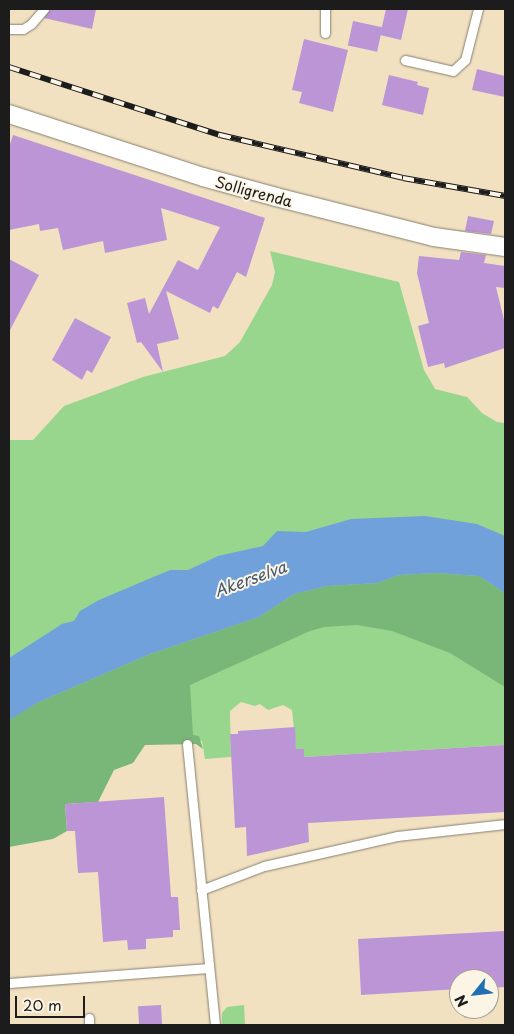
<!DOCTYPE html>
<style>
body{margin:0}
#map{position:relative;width:514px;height:1034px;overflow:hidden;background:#f1e1c1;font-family:"Playpen Sans",sans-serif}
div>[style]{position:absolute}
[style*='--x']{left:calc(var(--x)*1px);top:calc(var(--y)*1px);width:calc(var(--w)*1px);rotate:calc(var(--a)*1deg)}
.green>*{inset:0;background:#97d68c}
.forest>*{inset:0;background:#79b778}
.water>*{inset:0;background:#71a1db}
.building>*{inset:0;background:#bc95d7;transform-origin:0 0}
.roads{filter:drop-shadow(0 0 1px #867e6e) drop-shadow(0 0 1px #867e6e)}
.service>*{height:9px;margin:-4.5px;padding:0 4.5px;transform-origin:4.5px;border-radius:4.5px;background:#fff}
.minor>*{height:18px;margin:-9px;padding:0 9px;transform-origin:9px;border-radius:9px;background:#fff}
.rail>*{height:5.5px;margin-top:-2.75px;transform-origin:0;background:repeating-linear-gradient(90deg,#fcf5e5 0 11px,#1c1c1c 0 22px);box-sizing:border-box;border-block:1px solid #1c1c1c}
span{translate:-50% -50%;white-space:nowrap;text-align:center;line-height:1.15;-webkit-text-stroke:4px #fcf5e5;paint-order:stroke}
.street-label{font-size:15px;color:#1c1c1c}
.water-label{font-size:16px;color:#425872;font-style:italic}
.frame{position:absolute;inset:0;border:10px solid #1c1c1c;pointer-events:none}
.north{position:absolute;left:449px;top:969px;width:50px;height:50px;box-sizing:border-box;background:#fcf5e5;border:1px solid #a29e95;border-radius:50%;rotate:241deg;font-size:14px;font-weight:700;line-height:20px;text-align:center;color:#1c1c1c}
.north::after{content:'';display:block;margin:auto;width:18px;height:22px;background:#1f6fb2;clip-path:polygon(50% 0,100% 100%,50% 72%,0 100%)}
.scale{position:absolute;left:15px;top:996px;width:70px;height:22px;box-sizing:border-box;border:2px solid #1c1c1c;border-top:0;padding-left:6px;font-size:15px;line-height:18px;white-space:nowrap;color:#1c1c1c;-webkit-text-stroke:4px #fcf5e5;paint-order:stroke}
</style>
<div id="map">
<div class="green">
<i style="clip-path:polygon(270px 251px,399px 282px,424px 370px,435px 389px,467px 397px,482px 413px,497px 422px,505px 423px,505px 745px,304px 757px,303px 749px,296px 749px,292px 710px,283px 705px,268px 710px,260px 704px,255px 706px,241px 702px,230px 711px,231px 757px,205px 759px,202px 741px,159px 735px,9px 831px,9px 440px,33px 440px,64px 406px,143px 377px,225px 356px,240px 342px,272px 285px,275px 272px)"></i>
<i style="clip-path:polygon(244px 1005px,245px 1025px,222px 1025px,222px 1013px,227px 1007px)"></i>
</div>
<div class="forest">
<i style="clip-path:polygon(436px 573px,479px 576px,505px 593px,505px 687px,450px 653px,392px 631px,357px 625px,324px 627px,310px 631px,190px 685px,193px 735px,199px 736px,203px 749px,196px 744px,145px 745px,133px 763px,114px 770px,98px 802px,65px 804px,67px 831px,53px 839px,9px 847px,9px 720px,13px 717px,39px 702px,150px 654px,259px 617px,294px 594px,327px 586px,377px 583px,399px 575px)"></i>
</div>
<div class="water">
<i style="clip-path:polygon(425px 516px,477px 524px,505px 536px,505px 593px,479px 576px,436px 573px,399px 575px,377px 583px,327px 586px,294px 594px,259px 617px,150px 654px,39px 702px,9px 720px,9px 658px,62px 624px,74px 621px,80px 611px,99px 600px,170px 570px,188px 570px,218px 556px,263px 546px,277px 531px,306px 532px,351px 519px)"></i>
</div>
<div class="building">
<i style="clip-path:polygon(50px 9px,96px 9px,92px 29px,44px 18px)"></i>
<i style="clip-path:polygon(386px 9px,408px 9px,401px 40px,380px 35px)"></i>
<i style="left:353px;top:21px;width:30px;height:25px;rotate:12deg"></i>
<i style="clip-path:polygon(304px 39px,348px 50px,333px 112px,299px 103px,302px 92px,292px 90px)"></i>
<i style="clip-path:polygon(477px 69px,505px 76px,505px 97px,472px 90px)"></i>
<i style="clip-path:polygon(389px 75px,418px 82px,417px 85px,429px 88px,423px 115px,382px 105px)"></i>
<i style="clip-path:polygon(13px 135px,265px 218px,246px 277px,237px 272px,218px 309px,213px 306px,210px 313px,166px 291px,179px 339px,157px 344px,163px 372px,141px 342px,137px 343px,127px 303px,145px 298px,149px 314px,178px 260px,198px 270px,220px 227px,161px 208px,167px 240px,105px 253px,103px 241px,63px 250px,58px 228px,40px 231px,39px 224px,9px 230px,9px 147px)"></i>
<i style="clip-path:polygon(468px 216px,494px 221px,491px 234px,465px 231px)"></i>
<i style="clip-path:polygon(461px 252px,486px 255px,484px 263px,505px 266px,505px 288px,496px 287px,505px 324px,505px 348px,445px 368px,444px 363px,428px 367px,418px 326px,429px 323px,417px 273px,419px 256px,459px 260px)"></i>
<i style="clip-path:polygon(9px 259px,39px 275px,9px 332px)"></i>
<i style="clip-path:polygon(75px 318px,111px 337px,92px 373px,87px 370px,82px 380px,52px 360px)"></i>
<i style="clip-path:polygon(295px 727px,296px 749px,304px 749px,304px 757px,505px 745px,505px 812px,308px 823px,309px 842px,247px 856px,246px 827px,235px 828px,230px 734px,238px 734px,238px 731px)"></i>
<i style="clip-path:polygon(164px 797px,171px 897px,178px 897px,180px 930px,173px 930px,173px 937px,146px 939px,146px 949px,128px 950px,127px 940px,103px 942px,98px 872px,78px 873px,75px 831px,67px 831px,65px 804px)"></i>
<i style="clip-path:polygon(505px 931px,505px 987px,489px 988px,489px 979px,459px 979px,459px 989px,361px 995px,358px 939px)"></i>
<i style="left:161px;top:1005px;width:20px;height:23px;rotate:87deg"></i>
</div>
<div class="roads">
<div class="service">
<i style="--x:9;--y:29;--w:14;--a:0"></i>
<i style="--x:23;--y:29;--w:9;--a:-32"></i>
<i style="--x:31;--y:24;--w:20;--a:-49"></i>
<i style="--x:325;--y:33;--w:24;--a:-90"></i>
<i style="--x:405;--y:60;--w:49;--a:12.9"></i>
<i style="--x:453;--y:71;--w:16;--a:-43"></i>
<i style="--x:465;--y:60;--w:53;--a:-75.7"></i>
<i style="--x:187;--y:744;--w:282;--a:84.3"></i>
<i style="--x:201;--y:890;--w:67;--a:-20.9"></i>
<i style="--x:264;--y:866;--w:136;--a:-12.7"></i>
<i style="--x:397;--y:836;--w:109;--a:-6.3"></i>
<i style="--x:9;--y:983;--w:200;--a:-4.3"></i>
<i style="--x:89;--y:1018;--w:7;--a:90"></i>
</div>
<div class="minor">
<i style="--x:9;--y:114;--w:204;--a:18"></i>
<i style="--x:203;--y:177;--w:76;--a:15.3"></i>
<i style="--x:276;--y:197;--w:163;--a:14.2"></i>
<i style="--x:434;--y:237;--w:72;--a:8"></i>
</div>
</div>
<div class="rail">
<i style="--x:9;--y:67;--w:222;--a:17.9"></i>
<i style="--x:220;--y:135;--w:188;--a:13.2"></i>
<i style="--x:403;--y:178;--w:104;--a:10"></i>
</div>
<div class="street-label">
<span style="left:254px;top:191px;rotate:15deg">Solligrenda</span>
</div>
<div class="water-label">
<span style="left:250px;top:578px;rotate:-20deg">Akerselva</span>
</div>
<div class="frame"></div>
<div class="north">N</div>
<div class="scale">20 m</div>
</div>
